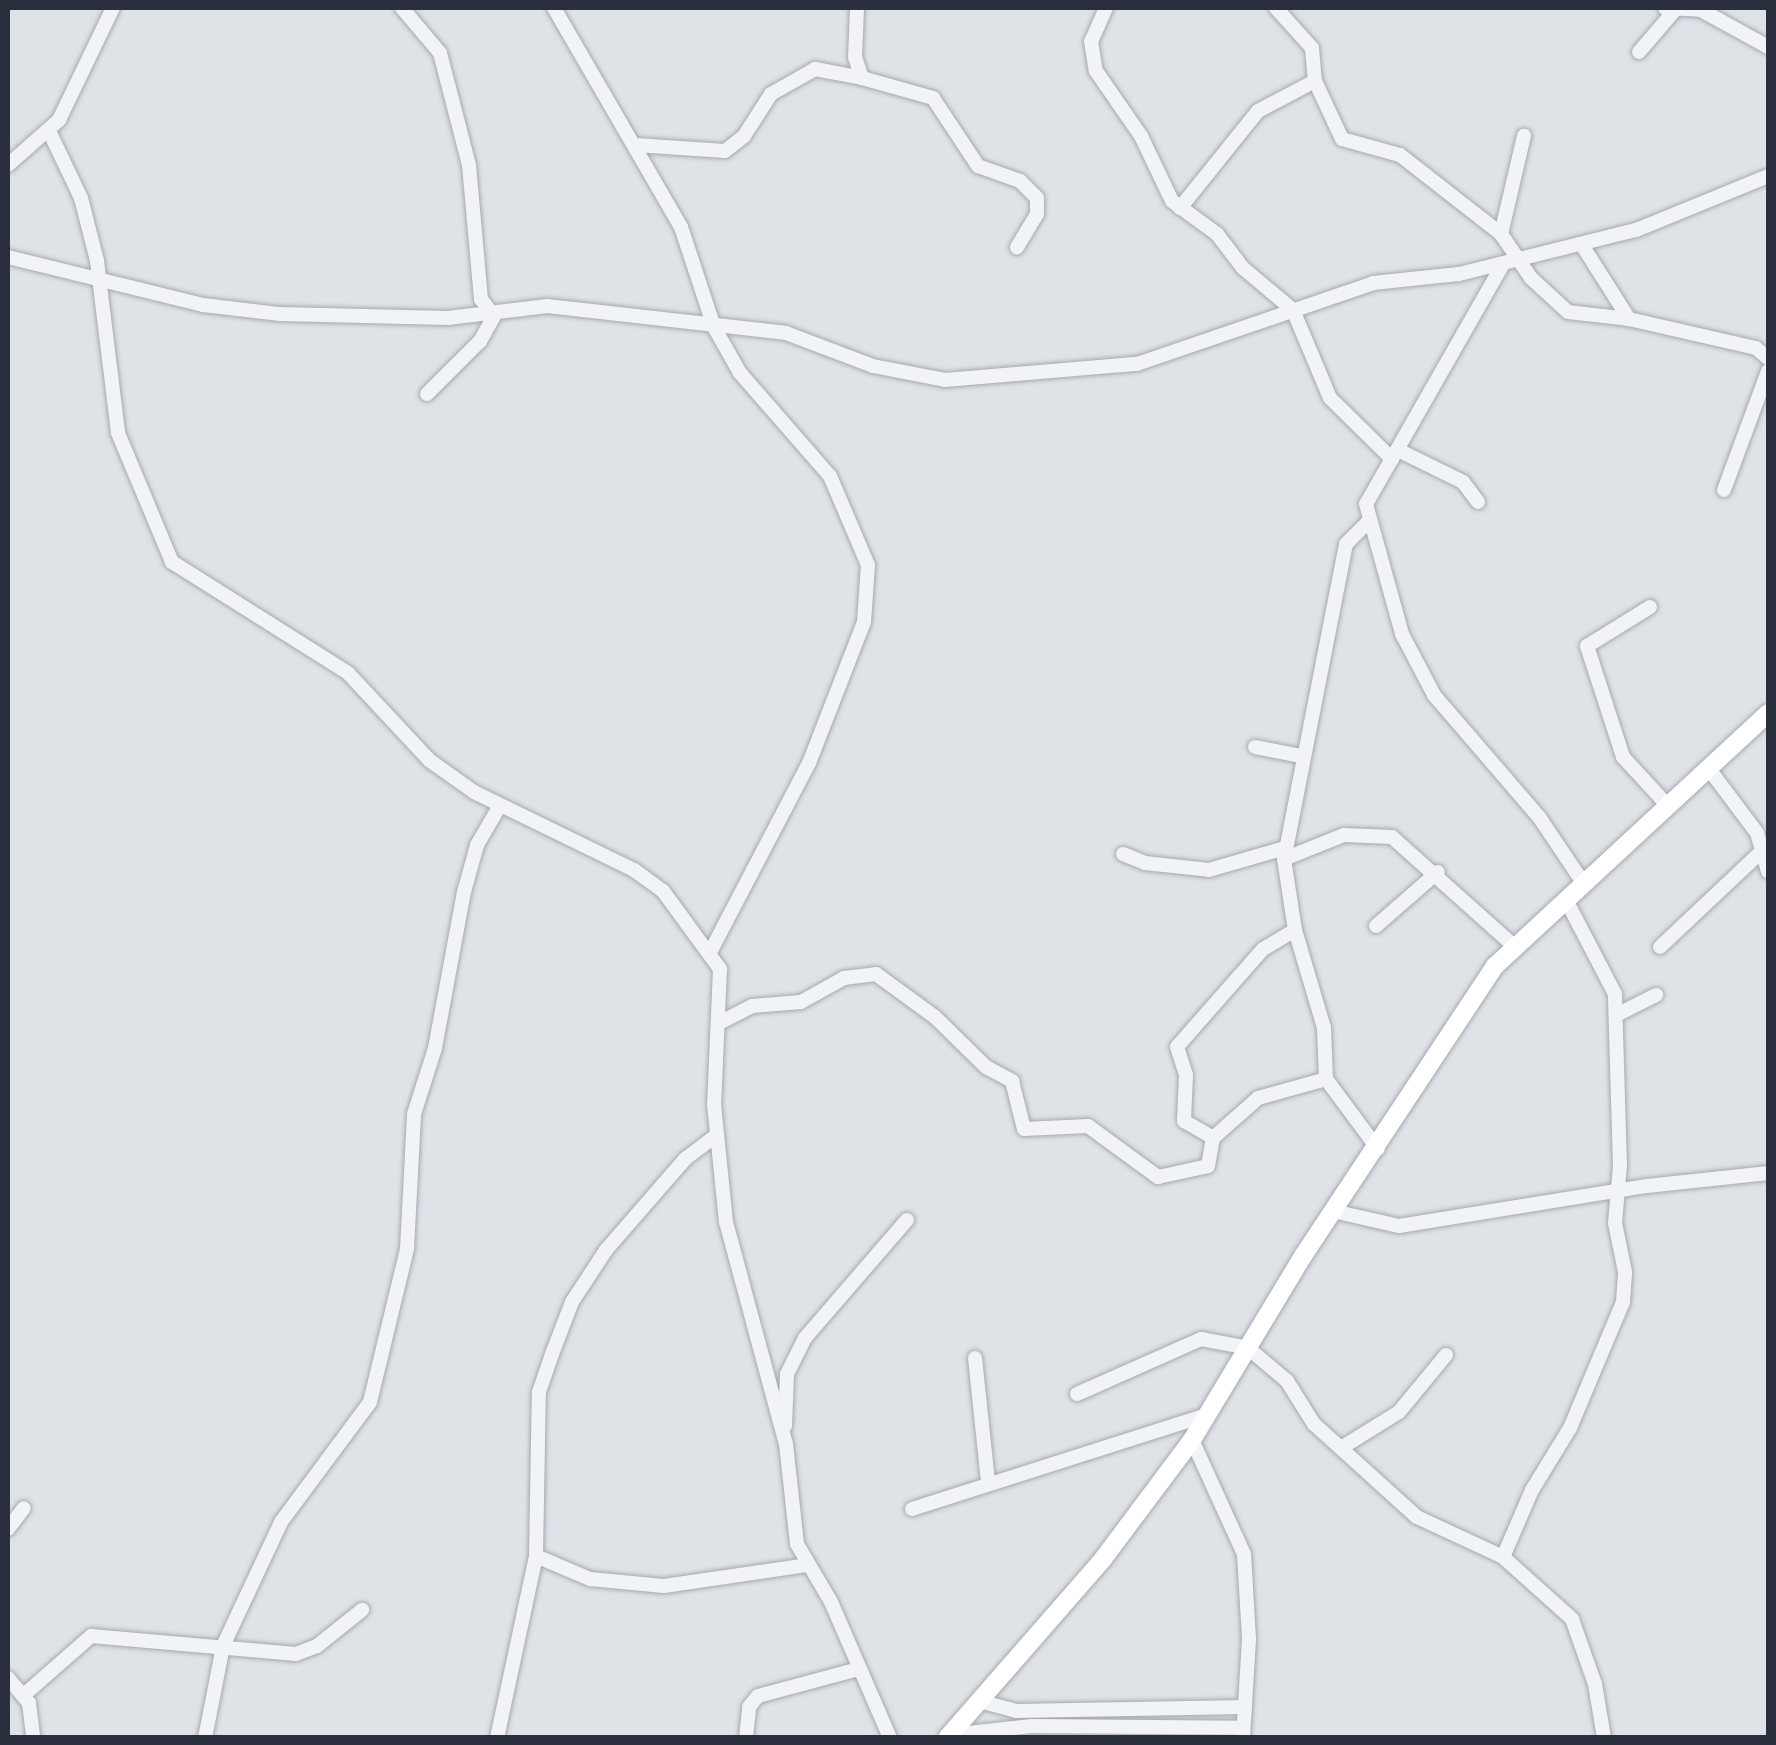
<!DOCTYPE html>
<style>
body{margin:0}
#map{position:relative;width:1776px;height:1745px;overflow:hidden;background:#dfe2e7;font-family:"Sofia Sans Condensed",sans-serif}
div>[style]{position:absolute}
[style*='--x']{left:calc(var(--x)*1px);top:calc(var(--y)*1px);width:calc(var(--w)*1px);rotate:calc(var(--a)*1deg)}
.roads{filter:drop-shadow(0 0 2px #a5a9b1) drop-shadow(0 0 2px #a5a9b1)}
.minor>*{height:14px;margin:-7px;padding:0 7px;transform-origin:7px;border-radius:7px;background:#f2f3f6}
.major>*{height:18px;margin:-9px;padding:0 9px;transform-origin:9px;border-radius:9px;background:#fff}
span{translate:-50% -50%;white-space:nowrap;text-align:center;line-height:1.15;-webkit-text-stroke:9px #eff1f5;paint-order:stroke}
.frame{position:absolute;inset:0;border:10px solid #2a2f3d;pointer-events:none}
</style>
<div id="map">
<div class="roads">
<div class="minor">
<i style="--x:402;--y:8;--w:59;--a:49.8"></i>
<i style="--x:440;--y:53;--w:116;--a:75.5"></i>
<i style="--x:469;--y:165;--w:135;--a:84.9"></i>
<i style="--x:481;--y:299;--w:21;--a:53"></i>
<i style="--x:494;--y:316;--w:29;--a:119"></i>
<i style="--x:480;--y:341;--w:75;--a:135"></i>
<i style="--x:554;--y:8;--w:253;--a:59.9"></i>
<i style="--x:681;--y:227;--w:105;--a:71.7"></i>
<i style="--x:714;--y:327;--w:53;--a:60.5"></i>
<i style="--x:740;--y:373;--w:137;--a:48.9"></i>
<i style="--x:830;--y:476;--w:97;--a:66.9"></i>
<i style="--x:868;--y:565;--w:57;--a:94"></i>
<i style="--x:864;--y:622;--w:151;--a:111.3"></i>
<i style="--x:809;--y:763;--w:213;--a:117.6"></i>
<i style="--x:857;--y:8;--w:49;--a:92.3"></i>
<i style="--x:855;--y:57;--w:22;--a:72"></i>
<i style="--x:862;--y:78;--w:74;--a:15.7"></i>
<i style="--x:933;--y:98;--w:82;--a:56.5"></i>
<i style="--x:978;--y:166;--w:45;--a:19.7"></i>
<i style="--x:1020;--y:181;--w:24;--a:45"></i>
<i style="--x:1037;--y:198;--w:16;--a:90"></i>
<i style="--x:1037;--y:214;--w:39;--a:121"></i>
<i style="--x:1106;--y:8;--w:36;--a:114"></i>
<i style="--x:1091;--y:41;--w:30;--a:81"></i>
<i style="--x:1096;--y:71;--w:79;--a:55.3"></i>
<i style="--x:1141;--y:136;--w:72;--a:64.5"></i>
<i style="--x:1172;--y:201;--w:56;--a:36.3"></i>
<i style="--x:1217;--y:234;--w:43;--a:52.6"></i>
<i style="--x:1243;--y:268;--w:65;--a:40"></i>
<i style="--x:1293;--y:310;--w:95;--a:67.2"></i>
<i style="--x:1330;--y:398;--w:87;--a:44.5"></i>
<i style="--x:1276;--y:8;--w:54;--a:48"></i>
<i style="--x:1312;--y:48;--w:33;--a:85"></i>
<i style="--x:1315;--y:81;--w:64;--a:65"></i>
<i style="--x:1342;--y:139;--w:60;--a:15.4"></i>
<i style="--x:1400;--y:155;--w:128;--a:38"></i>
<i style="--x:1501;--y:234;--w:53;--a:55.7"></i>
<i style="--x:1531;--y:278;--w:50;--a:42.6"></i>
<i style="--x:1568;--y:312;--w:61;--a:6.5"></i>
<i style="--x:1629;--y:319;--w:130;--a:12.9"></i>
<i style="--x:1756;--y:348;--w:16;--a:40"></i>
<i style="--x:1665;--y:8;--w:36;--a:3"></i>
<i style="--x:1701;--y:10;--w:77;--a:28.9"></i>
<i style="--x:1639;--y:52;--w:55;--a:-49.4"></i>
<i style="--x:49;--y:131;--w:74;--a:64.5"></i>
<i style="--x:81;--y:198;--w:65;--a:75.7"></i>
<i style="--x:97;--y:261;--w:173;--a:83"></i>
<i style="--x:118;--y:433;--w:140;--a:67.3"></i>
<i style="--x:172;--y:562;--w:208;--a:32.2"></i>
<i style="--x:348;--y:673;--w:119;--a:47"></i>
<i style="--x:429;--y:760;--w:55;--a:35.4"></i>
<i style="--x:474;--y:792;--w:178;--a:26"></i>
<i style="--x:634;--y:870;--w:36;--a:36"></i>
<i style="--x:663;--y:891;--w:97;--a:53.8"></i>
<i style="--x:720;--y:969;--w:135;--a:92.5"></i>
<i style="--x:714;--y:1104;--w:119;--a:84.2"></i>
<i style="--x:726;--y:1222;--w:230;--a:74.9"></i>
<i style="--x:786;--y:1444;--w:101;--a:83.7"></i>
<i style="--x:797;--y:1544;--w:67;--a:59.6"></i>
<i style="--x:831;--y:1602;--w:148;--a:66.5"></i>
<i style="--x:636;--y:145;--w:89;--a:3.9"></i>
<i style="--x:725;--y:151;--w:24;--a:-38"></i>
<i style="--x:744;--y:136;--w:50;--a:-57.3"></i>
<i style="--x:771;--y:94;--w:51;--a:-29.6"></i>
<i style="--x:815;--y:69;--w:48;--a:10.8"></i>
<i style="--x:8;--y:165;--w:68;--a:-41.4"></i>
<i style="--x:59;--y:120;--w:124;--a:-64.3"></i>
<i style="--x:1180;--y:208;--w:124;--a:-51.2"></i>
<i style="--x:1258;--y:111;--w:64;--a:-27.8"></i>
<i style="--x:1501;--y:234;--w:101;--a:-76.8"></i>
<i style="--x:1582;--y:245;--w:88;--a:57.6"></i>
<i style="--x:8;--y:257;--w:201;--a:13.8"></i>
<i style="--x:203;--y:305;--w:78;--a:6.7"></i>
<i style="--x:280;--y:314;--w:168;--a:1.4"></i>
<i style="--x:448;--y:318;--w:100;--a:-6.9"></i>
<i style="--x:547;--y:306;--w:241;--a:6.4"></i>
<i style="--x:786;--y:333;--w:93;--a:20.8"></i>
<i style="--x:873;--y:366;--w:73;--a:11"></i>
<i style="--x:945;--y:380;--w:193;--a:-4.8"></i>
<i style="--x:1137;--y:364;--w:250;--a:-18.9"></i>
<i style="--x:1373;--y:283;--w:86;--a:-6"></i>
<i style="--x:1459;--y:274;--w:182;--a:-14"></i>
<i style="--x:1636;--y:230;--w:143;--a:-22.2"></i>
<i style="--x:1503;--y:264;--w:276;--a:119.7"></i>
<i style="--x:1366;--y:504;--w:135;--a:74.5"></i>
<i style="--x:1402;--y:634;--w:69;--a:62.3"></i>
<i style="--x:1434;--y:695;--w:161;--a:49.3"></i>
<i style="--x:1539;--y:817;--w:77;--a:56.1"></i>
<i style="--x:1400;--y:451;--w:70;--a:26.2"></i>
<i style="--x:1463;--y:482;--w:25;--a:53"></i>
<i style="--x:1724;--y:490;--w:127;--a:-69.7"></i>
<i style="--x:1370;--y:520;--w:34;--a:135"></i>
<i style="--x:1346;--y:544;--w:321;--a:101.1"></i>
<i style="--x:1284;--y:859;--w:72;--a:81.2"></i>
<i style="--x:1295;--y:930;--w:102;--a:73.5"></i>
<i style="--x:1324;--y:1028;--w:51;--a:87.8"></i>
<i style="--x:1326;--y:1079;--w:87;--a:53.4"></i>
<i style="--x:1650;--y:607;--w:74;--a:148.2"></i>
<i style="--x:1587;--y:646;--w:117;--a:72"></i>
<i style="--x:1623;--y:757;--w:67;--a:47.4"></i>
<i style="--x:1255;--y:747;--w:47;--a:11.1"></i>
<i style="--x:1709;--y:769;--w:80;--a:53.1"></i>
<i style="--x:1757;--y:833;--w:40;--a:74"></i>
<i style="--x:1123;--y:854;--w:24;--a:22"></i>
<i style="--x:1145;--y:863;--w:64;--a:6.2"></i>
<i style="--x:1209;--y:870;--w:79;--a:-16.1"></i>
<i style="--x:1284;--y:859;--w:65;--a:-21.8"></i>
<i style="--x:1344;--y:835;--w:48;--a:2.4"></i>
<i style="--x:1392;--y:837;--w:164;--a:41.8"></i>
<i style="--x:1376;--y:926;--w:82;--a:-41.1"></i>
<i style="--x:1295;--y:930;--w:37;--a:149"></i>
<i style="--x:1263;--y:949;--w:130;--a:131.3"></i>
<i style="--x:1177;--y:1047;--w:29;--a:72"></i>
<i style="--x:1186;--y:1075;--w:46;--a:92.5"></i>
<i style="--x:1184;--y:1121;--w:34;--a:30"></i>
<i style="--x:1213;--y:1138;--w:60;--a:-41.6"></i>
<i style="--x:1258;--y:1098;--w:71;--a:-15.6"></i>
<i style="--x:1660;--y:947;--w:141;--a:-43.3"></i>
<i style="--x:1616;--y:1015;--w:45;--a:-26.6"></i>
<i style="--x:721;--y:1022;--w:35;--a:-27"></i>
<i style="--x:752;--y:1006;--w:49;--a:-4.7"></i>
<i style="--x:801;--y:1002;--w:49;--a:-29.2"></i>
<i style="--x:844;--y:978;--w:32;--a:-7"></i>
<i style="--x:876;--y:974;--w:73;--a:36.1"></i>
<i style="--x:935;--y:1017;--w:71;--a:44.4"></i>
<i style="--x:986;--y:1067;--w:30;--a:28"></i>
<i style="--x:1012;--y:1081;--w:49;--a:76"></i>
<i style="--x:1024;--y:1129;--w:64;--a:-2.7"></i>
<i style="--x:1088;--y:1126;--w:87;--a:36.1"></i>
<i style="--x:1158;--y:1177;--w:51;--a:-12.4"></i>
<i style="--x:1208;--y:1166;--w:28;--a:-80"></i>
<i style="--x:1333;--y:1211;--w:68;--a:12.8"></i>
<i style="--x:1399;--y:1226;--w:251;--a:-9.2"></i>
<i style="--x:1647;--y:1186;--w:122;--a:-6.1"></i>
<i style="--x:975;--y:1358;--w:125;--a:84"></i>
<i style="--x:1077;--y:1394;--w:136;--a:-23.9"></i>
<i style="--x:1201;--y:1339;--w:48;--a:10.8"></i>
<i style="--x:1248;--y:1348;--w:51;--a:40.2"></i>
<i style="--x:1287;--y:1381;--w:51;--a:57.9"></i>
<i style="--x:1314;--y:1424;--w:139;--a:42.1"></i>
<i style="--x:1417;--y:1517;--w:95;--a:24.9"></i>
<i style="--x:1503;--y:1557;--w:93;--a:41.9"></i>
<i style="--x:1572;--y:1619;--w:69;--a:70.5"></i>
<i style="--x:1595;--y:1684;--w:55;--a:80.5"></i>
<i style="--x:785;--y:1426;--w:52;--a:-87.8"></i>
<i style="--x:787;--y:1374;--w:40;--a:-63.4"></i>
<i style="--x:805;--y:1338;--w:156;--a:-49.2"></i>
<i style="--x:1192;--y:1440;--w:125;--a:65.5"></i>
<i style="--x:1244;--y:1554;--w:85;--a:86.6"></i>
<i style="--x:1249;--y:1639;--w:99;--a:93.5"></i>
<i style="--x:1341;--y:1448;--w:68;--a:-31.8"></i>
<i style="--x:1399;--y:1412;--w:74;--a:-50.5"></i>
<i style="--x:912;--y:1509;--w:310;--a:-17.7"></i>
<i style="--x:8;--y:1529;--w:26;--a:-53"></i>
<i style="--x:536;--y:1556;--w:59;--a:23.1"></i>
<i style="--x:590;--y:1579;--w:74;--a:5.4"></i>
<i style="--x:664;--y:1586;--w:146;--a:-8.3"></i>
<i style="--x:1503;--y:1557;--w:73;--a:-66.6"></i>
<i style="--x:1532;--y:1490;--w:73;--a:-58.5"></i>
<i style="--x:1570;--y:1428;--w:137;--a:-67.2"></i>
<i style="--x:1623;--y:1302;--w:30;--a:-86"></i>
<i style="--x:1625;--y:1272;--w:50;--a:-101.5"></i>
<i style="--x:1615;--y:1223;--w:57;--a:-85"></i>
<i style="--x:1620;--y:1166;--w:172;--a:-91.7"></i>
<i style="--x:1615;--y:994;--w:108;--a:-117.5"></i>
<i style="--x:8;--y:1678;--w:33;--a:50"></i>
<i style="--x:29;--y:1703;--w:35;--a:83"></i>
<i style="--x:25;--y:1694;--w:88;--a:-41.3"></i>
<i style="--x:91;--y:1636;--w:206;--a:5"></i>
<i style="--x:296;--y:1654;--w:22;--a:-21"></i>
<i style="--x:317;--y:1646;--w:58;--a:-38.7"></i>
<i style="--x:979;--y:1701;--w:38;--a:15"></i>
<i style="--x:1016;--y:1711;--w:229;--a:-1"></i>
<i style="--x:950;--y:1735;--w:82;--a:-6.3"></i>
<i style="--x:1032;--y:1726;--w:211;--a:0.5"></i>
<i style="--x:205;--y:1738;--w:94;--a:-78.9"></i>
<i style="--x:223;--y:1646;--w:137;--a:-64.9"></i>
<i style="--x:281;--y:1522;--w:149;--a:-53.4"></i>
<i style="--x:370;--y:1402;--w:157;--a:-76.4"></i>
<i style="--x:407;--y:1249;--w:135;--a:-87"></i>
<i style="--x:414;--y:1114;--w:69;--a:-72.3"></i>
<i style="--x:435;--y:1048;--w:159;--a:-79.5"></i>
<i style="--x:464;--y:892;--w:49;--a:-74.5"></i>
<i style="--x:477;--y:845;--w:44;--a:-59.9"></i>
<i style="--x:497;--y:1738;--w:186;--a:-77.9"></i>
<i style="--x:536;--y:1556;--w:164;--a:-89"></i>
<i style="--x:539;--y:1392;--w:40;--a:-71.1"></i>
<i style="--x:552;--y:1354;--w:56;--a:-69"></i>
<i style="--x:572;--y:1302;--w:62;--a:-56.8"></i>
<i style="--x:606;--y:1250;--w:121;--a:-49"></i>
<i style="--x:685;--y:1159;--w:39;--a:-37"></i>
<i style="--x:746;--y:1738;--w:31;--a:-84"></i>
<i style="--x:749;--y:1707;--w:14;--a:-51"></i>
<i style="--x:758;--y:1696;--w:105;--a:-15"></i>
</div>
<div class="major">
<i style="--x:947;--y:1738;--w:237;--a:-48.9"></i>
<i style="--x:1103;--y:1559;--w:149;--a:-53.2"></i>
<i style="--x:1192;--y:1440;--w:215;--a:-58.9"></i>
<i style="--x:1303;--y:1256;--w:348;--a:-56.5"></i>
<i style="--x:1495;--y:966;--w:372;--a:-42.8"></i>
</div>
</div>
<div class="frame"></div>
</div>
